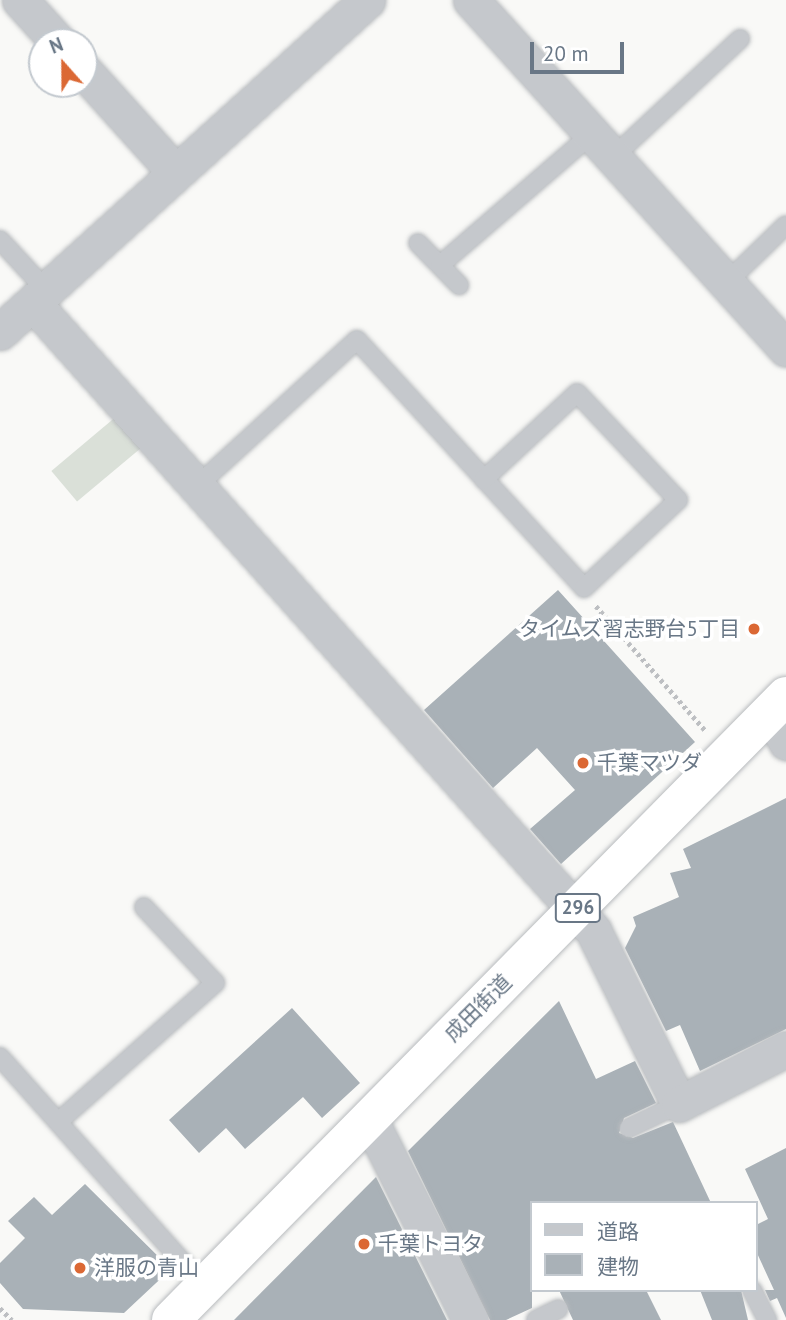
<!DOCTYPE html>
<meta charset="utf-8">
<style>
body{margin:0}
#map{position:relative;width:786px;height:1320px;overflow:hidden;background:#f9f9f7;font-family:"PT Sans","Noto Sans JP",sans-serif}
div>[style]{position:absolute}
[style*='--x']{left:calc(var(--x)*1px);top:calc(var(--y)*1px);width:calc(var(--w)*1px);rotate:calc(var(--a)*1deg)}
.green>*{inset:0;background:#dae0d8;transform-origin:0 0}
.building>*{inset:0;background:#a9b1b7}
.path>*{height:4.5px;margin-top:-2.25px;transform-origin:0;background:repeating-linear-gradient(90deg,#bdbfc2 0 3.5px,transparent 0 7px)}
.roads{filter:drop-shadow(0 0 2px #b8bbbe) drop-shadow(0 0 2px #b8bbbe)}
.service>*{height:18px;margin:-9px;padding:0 9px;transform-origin:9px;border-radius:9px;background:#c5c8cc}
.minor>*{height:35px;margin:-17.5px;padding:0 17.5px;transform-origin:17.5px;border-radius:17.5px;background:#c5c8cc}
.trunk>*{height:38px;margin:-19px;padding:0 19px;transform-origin:19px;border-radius:19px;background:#fff}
.dots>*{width:19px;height:19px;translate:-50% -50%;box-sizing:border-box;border:4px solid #fff;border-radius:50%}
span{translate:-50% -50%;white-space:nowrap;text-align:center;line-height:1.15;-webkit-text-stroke:7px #fff;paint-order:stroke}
.shield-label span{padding:2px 5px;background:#fff;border:2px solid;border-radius:5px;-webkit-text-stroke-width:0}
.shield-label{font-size:19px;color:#697786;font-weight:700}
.poi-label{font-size:21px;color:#697786}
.right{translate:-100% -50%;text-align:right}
.left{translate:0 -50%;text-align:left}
.street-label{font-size:21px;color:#697786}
.legend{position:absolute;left:530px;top:1201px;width:228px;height:91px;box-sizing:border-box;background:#fff;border:2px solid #c3c9cf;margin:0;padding:9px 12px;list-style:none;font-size:21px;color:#697786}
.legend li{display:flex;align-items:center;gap:14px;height:35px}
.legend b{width:35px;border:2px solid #c3c9cf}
.north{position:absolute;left:28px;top:28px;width:70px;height:70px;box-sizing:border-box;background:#fff;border:2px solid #c3c9cf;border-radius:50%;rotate:339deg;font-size:19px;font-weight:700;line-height:28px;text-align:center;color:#697786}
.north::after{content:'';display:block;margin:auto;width:24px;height:32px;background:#db6834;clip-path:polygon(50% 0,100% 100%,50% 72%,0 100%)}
.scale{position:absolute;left:530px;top:42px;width:94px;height:32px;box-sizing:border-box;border:4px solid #697786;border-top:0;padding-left:9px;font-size:21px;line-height:24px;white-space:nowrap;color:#697786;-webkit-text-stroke:5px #fff;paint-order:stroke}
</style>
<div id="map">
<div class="green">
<i style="left:118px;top:415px;width:40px;height:87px;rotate:50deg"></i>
</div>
<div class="building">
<i style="clip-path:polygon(558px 590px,695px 742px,561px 864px,530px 829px,575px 790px,537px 748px,493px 788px,424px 710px)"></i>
<i style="clip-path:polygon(786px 798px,786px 1029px,700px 1071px,680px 1025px,666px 1031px,625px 948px,636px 926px,633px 917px,679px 897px,670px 873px,691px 868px,683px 849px)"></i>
<i style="clip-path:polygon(559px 1001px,596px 1079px,635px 1061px,656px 1103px,624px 1118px,619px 1133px,633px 1138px,673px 1122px,711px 1203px,532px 1203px,532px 1308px,506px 1320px,490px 1320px,408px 1151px)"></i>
<i style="clip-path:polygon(292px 1008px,360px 1083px,322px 1118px,303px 1097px,245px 1149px,226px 1128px,199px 1153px,169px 1120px)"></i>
<i style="clip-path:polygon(786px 1148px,786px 1318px,777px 1298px,770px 1301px,765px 1290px,774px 1290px,756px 1251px,756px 1225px,768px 1219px,745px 1169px)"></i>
<i style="clip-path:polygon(376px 1177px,447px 1320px,234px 1320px)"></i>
<i style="clip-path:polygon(85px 1184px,171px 1269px,124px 1313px,23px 1309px,0 1283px,0 1263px,25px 1238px,8px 1221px,34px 1197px,52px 1215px)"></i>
<i style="clip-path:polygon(559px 1290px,646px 1290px,661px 1320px,573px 1320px)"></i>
<i style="clip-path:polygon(700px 1290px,741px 1290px,748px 1320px,712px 1320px)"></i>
</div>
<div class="path">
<i style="--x:596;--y:606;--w:167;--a:48.7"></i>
<i style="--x:0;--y:1308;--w:17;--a:45"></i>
</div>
<div class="roads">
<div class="service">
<i style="--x:612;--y:158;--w:175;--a:-42.9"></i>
<i style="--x:0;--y:240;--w:69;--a:47.3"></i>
<i style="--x:418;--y:243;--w:59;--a:45.7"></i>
<i style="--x:440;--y:265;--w:201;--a:-40.8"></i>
<i style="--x:726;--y:283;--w:83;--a:-44"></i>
<i style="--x:198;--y:485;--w:215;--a:-42.4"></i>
<i style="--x:357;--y:340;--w:336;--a:47.5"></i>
<i style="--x:584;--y:588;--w:129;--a:-43.1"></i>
<i style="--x:678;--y:500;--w:147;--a:-133.3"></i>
<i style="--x:577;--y:393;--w:127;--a:137.2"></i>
<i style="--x:0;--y:1057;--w:307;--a:48.3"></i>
<i style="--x:58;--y:1122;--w:210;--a:-41.5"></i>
<i style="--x:215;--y:983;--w:104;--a:-133.1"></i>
<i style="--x:629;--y:1128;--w:55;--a:-25.6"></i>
<i style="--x:752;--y:1290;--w:34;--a:63"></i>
<i style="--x:536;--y:1320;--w:25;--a:-26"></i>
</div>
<div class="minor">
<i style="--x:20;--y:0;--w:57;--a:47.9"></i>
<i style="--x:471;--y:0;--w:470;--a:47.9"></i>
<i style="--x:84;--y:71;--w:137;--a:48"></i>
<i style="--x:33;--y:303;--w:841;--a:48.23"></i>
<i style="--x:593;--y:930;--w:194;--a:63.7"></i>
<i style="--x:679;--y:1104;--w:120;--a:-27.2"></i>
<i style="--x:0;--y:332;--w:495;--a:-42.1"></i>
<i style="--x:771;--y:712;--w:34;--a:63"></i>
<i style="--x:369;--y:1118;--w:226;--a:63.4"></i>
</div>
<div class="trunk">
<i style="--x:171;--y:1320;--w:876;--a:-45.42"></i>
</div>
</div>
<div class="dots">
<i style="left:754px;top:629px;background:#db6834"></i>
<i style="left:583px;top:763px;background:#db6834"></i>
<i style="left:364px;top:1244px;background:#db6834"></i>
<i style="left:80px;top:1268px;background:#db6834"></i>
</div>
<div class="shield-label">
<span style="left:578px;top:908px">296</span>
</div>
<div class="poi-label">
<span class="right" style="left:740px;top:629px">タイムズ習志野台5丁目</span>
<span class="left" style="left:597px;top:763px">千葉マツダ</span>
<span class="left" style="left:378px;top:1244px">千葉トヨタ</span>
<span class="left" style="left:94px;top:1268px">洋服の青山</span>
</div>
<div class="street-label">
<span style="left:478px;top:1008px;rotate:-45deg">成田街道</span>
</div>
<ul class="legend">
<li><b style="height:9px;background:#c5c8cc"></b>道路</li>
<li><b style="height:19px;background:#a9b1b7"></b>建物</li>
</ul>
<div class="north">N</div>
<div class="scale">20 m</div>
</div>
